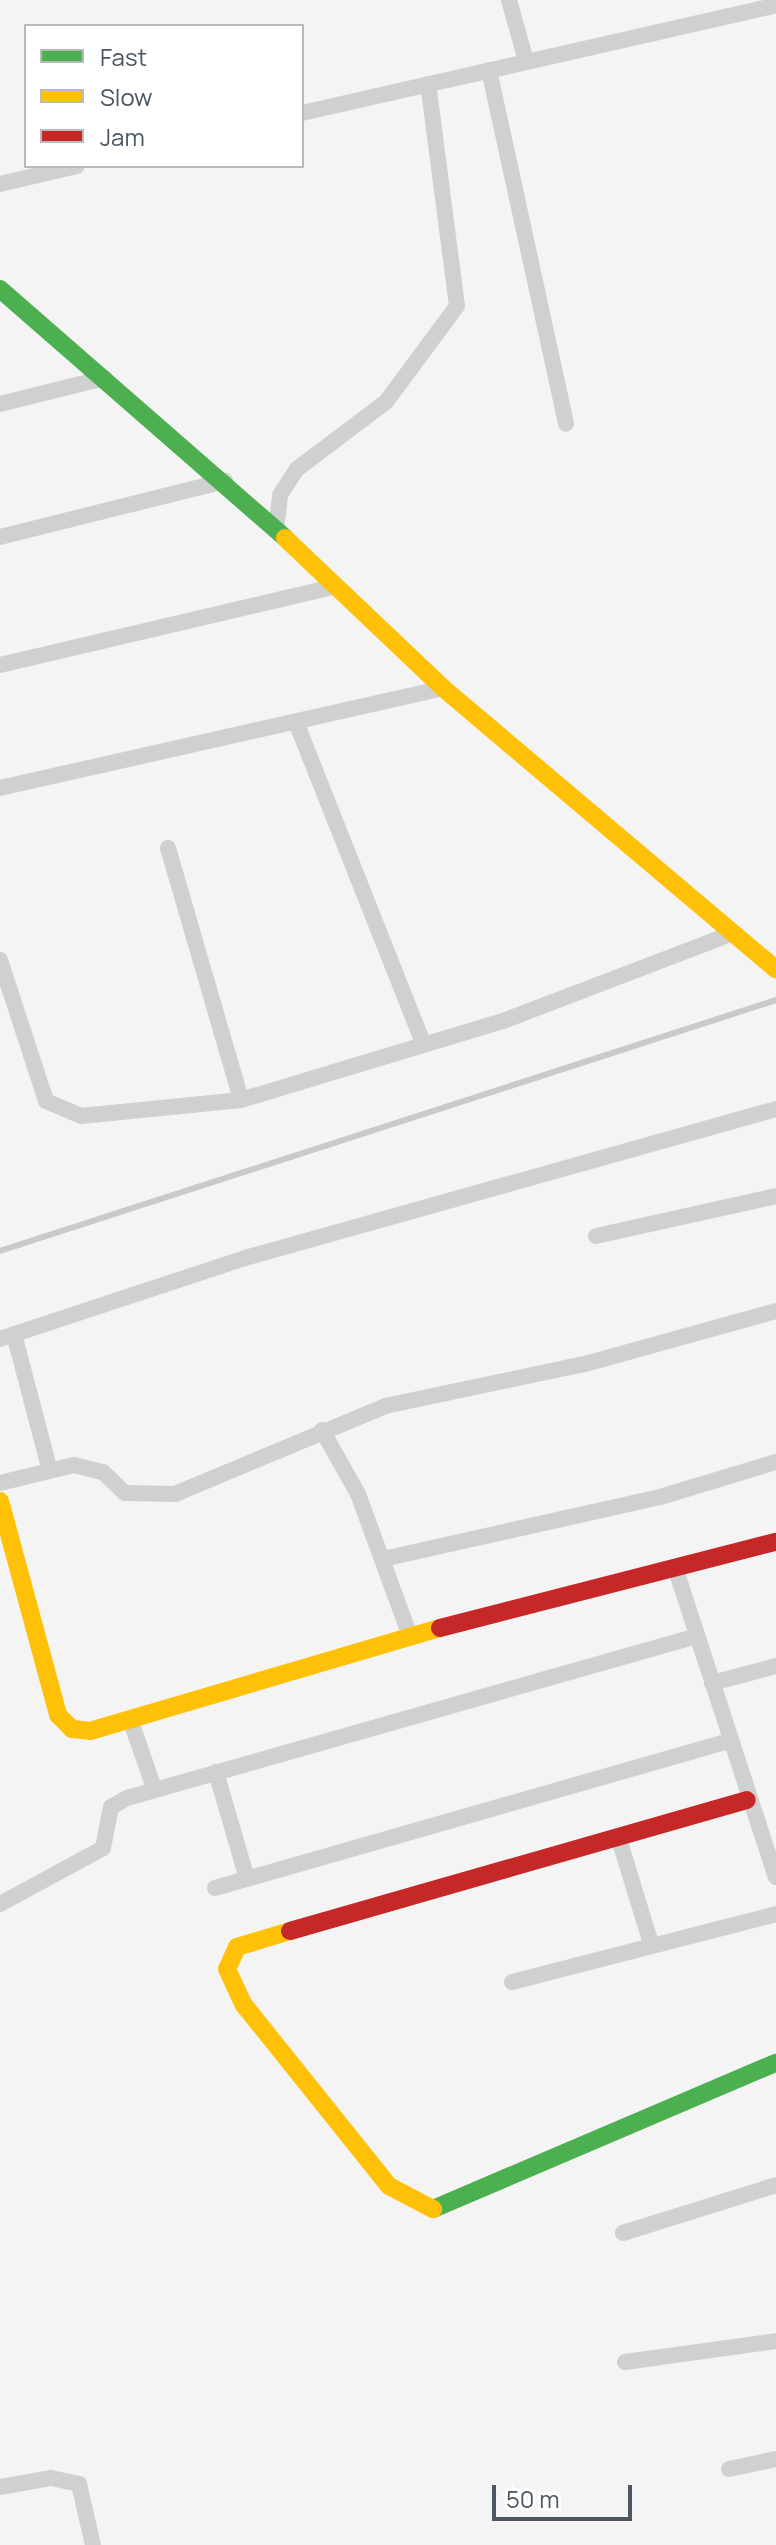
<!DOCTYPE html>
<style>
body{margin:0}
#map{position:relative;width:776px;height:2545px;overflow:hidden;background:#f4f4f4;font-family:Manrope,sans-serif}
div>[style]{position:absolute}
[style*='--x']{left:calc(var(--x)*1px);top:calc(var(--y)*1px);width:calc(var(--w)*1px);rotate:calc(var(--a)*1deg)}
.street>*{height:16px;margin:-8px;padding:0 8px;transform-origin:8px;border-radius:8px;background:#ced0d2}
.fast>*{height:18px;margin:-9px;padding:0 9px;transform-origin:9px;border-radius:9px;background:#4caf50}
.slow>*{height:18px;margin:-9px;padding:0 9px;transform-origin:9px;border-radius:9px;background:#ffc107}
.jam>*{height:18px;margin:-9px;padding:0 9px;transform-origin:9px;border-radius:9px;background:#c62828}
.rail>*{height:6px;margin:-3px;padding:0 3px;transform-origin:3px;border-radius:3px;background:#c9cacc}
span{translate:-50% -50%;white-space:nowrap;text-align:center;line-height:1.15;-webkit-text-stroke:7px #fff;paint-order:stroke}
.legend{position:absolute;left:24px;top:24px;width:280px;height:144px;box-sizing:border-box;background:#fff;border:2px solid #b7bbc0;margin:0;padding:10px 14px;list-style:none;font-size:24px;color:#4a5661}
.legend li{display:flex;align-items:center;gap:16px;height:40px}
.legend b{width:40px;border:2px solid #b7bbc0}
.scale{position:absolute;left:492px;top:2485px;width:140px;height:36px;box-sizing:border-box;border:4px solid #4a5661;border-top:0;padding-left:10px;font-size:24px;line-height:28px;white-space:nowrap;color:#4a5661;-webkit-text-stroke:6px #fff;paint-order:stroke}
</style>
<div id="map">
<div class="street">
<i style="--x:509;--y:0;--w:63;--a:74.4"></i>
<i style="--x:489;--y:70;--w:362;--a:77.7"></i>
<i style="--x:302;--y:113;--w:486;--a:-12.8"></i>
<i style="--x:0;--y:184;--w:79;--a:-13.2"></i>
<i style="--x:0;--y:404;--w:108;--a:-13.9"></i>
<i style="--x:276;--y:529;--w:34;--a:-83"></i>
<i style="--x:280;--y:495;--w:31;--a:-57"></i>
<i style="--x:297;--y:469;--w:111;--a:-37"></i>
<i style="--x:386;--y:402;--w:119;--a:-53.5"></i>
<i style="--x:457;--y:306;--w:224;--a:-97.4"></i>
<i style="--x:0;--y:537;--w:232;--a:-14"></i>
<i style="--x:0;--y:665;--w:345;--a:-13.2"></i>
<i style="--x:296;--y:722;--w:342;--a:68.4"></i>
<i style="--x:0;--y:788;--w:454;--a:-12.7"></i>
<i style="--x:168;--y:848;--w:262;--a:73.8"></i>
<i style="--x:0;--y:960;--w:148;--a:71.9"></i>
<i style="--x:46;--y:1101;--w:38;--a:23"></i>
<i style="--x:81;--y:1116;--w:161;--a:-5.7"></i>
<i style="--x:241;--y:1100;--w:274;--a:-16.8"></i>
<i style="--x:503;--y:1021;--w:247;--a:-20.9"></i>
<i style="--x:596;--y:1236;--w:184;--a:-12.5"></i>
<i style="--x:14;--y:1334;--w:138;--a:75.3"></i>
<i style="--x:0;--y:1339;--w:258;--a:-18.3"></i>
<i style="--x:245;--y:1258;--w:552;--a:-15.67"></i>
<i style="--x:322;--y:1430;--w:73;--a:60.6"></i>
<i style="--x:358;--y:1494;--w:151;--a:69.9"></i>
<i style="--x:0;--y:1483;--w:76;--a:-13.7"></i>
<i style="--x:74;--y:1465;--w:30;--a:14"></i>
<i style="--x:103;--y:1472;--w:30;--a:44"></i>
<i style="--x:125;--y:1493;--w:50;--a:1.1"></i>
<i style="--x:175;--y:1494;--w:228;--a:-22.7"></i>
<i style="--x:385;--y:1406;--w:204;--a:-11.9"></i>
<i style="--x:585;--y:1364;--w:198;--a:-15.5"></i>
<i style="--x:383;--y:1559;--w:284;--a:-12.6"></i>
<i style="--x:660;--y:1497;--w:121;--a:-16.8"></i>
<i style="--x:676;--y:1570;--w:323;--a:72"></i>
<i style="--x:712;--y:1683;--w:66;--a:-14.9"></i>
<i style="--x:130;--y:1719;--w:73;--a:70.8"></i>
<i style="--x:216;--y:1772;--w:111;--a:73.8"></i>
<i style="--x:618;--y:1836;--w:112;--a:72.9"></i>
<i style="--x:215;--y:1888;--w:535;--a:-15.96"></i>
<i style="--x:0;--y:1904;--w:117;--a:-28.5"></i>
<i style="--x:103;--y:1848;--w:42;--a:-79"></i>
<i style="--x:111;--y:1807;--w:18;--a:-29"></i>
<i style="--x:127;--y:1798;--w:593;--a:-15.87"></i>
<i style="--x:512;--y:1982;--w:273;--a:-14.4"></i>
<i style="--x:623;--y:2233;--w:160;--a:-17.4"></i>
<i style="--x:625;--y:2362;--w:152;--a:-7.9"></i>
<i style="--x:729;--y:2469;--w:48;--a:-12"></i>
<i style="--x:0;--y:2487;--w:52;--a:-10"></i>
<i style="--x:51;--y:2478;--w:29;--a:12"></i>
<i style="--x:79;--y:2484;--w:63;--a:77.1"></i>
</div>
<div class="fast">
<i style="--x:0;--y:289;--w:378;--a:41.1"></i>
<i style="--x:433;--y:2209;--w:373;--a:-23.1"></i>
</div>
<div class="slow">
<i style="--x:285;--y:538;--w:218;--a:43.5"></i>
<i style="--x:443;--y:688;--w:436;--a:40.2"></i>
<i style="--x:0;--y:1501;--w:222;--a:74.8"></i>
<i style="--x:58;--y:1715;--w:20;--a:45"></i>
<i style="--x:72;--y:1729;--w:18;--a:6"></i>
<i style="--x:90;--y:1731;--w:365;--a:-16.4"></i>
<i style="--x:290;--y:1931;--w:55;--a:163.2"></i>
<i style="--x:237;--y:1947;--w:24;--a:114"></i>
<i style="--x:227;--y:1969;--w:40;--a:65"></i>
<i style="--x:244;--y:2005;--w:232;--a:51.3"></i>
<i style="--x:389;--y:2186;--w:50;--a:27.6"></i>
</div>
<div class="jam">
<i style="--x:440;--y:1628;--w:347;--a:-14.4"></i>
<i style="--x:290;--y:1931;--w:475;--a:-16"></i>
</div>
<div class="rail">
<i style="--x:0;--y:1251;--w:816;--a:-17.92"></i>
</div>
<ul class="legend">
<li><b style="height:10px;background:#4caf50"></b>Fast</li>
<li><b style="height:10px;background:#ffc107"></b>Slow</li>
<li><b style="height:10px;background:#c62828"></b>Jam</li>
</ul>
<div class="scale">50 m</div>
</div>
